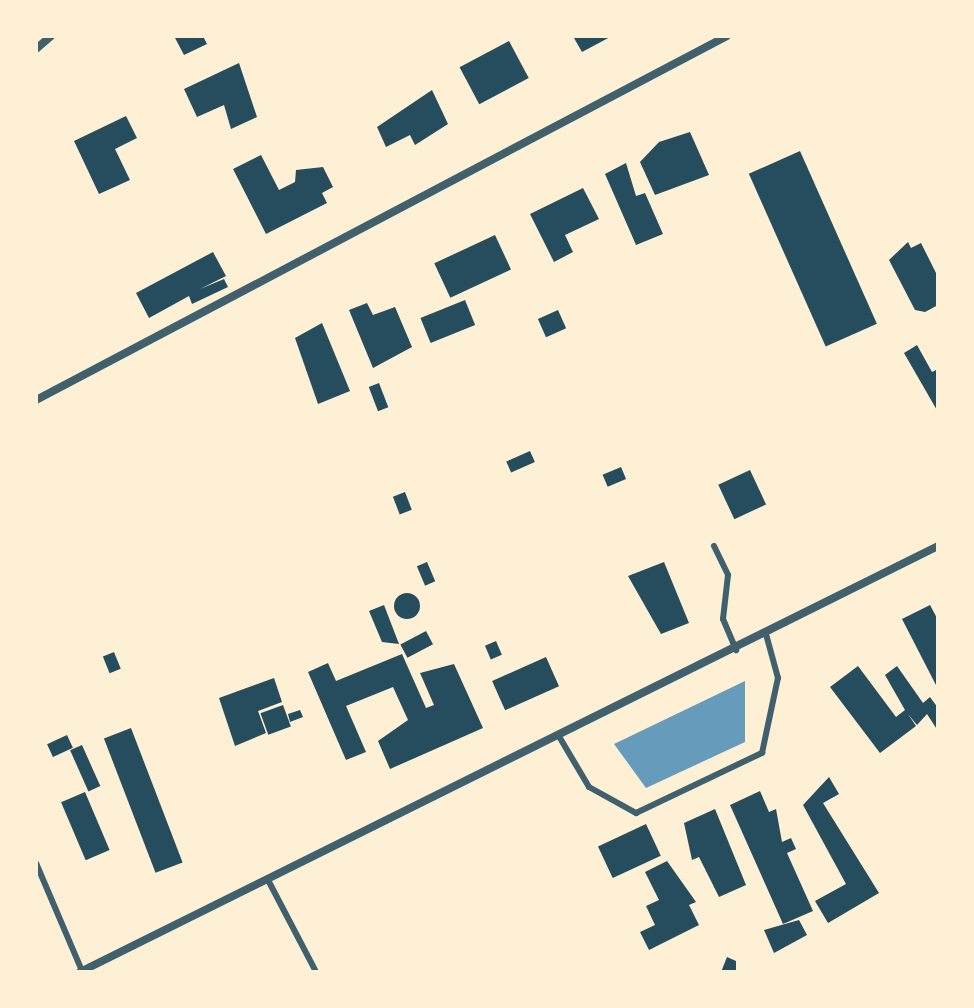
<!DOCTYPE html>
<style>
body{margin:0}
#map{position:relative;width:974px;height:1008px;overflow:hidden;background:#fdf0d5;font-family:"Crimson Pro",serif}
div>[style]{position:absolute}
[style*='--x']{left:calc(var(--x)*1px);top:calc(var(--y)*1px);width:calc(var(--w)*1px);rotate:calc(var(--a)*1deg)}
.water>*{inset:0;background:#669bbc}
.building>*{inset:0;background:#264d5e;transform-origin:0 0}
.round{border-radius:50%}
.service>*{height:6px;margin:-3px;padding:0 3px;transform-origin:3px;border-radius:3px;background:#3f606c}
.minor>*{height:8px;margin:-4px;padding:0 4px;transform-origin:4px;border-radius:4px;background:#3f606c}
span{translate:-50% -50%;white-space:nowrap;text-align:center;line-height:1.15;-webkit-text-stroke:8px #fdf0d5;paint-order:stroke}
.frame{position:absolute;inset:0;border:38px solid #fdf0d5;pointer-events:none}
</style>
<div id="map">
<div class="water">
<i style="clip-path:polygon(745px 681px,745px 742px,646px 788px,614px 744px)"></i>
</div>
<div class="building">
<i style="clip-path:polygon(174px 36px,203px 36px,207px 44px,184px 55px)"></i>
<i style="clip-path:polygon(564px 36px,612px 36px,582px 52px,574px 38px)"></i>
<i style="left:509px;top:41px;width:42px;height:56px;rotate:62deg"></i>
<i style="clip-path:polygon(239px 63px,257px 117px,231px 129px,224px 105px,197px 117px,184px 89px)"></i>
<i style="clip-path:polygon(432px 90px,448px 124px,415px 145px,410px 135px,386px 147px,377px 127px)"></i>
<i style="clip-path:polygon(126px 116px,137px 138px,115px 149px,130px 180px,99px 194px,74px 141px)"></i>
<i style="clip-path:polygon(690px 132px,709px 175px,655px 195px,640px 162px,659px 142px)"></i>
<i style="left:800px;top:151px;width:189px;height:56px;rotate:66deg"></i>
<i style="clip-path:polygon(261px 155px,279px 190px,295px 182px,296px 170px,323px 167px,333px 187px,322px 193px,327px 203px,266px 234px,233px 169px)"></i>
<i style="clip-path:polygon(626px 163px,636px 196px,645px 193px,663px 234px,636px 245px,605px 174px)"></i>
<i style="clip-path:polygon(583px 188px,599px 219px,565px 235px,573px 252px,554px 262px,530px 214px)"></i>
<i style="left:495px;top:235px;width:38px;height:67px;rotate:65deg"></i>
<i style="clip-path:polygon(908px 242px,911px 248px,921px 243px,938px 277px,938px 305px,925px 312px,915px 310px,889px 260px)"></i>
<i style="clip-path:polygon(213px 252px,226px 276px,200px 289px,224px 279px,228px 287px,192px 304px,189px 296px,149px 318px,136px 293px)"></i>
<i style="left:465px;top:300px;width:27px;height:48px;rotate:68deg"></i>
<i style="clip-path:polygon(367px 303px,373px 315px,395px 307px,412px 347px,373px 368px,349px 310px)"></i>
<i style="left:558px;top:310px;width:20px;height:22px;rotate:66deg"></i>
<i style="clip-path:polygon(322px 323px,350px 391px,318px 404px,295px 338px)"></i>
<i style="clip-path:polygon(917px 345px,932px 372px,938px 369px,938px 412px,904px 353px)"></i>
<i style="left:379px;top:383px;width:26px;height:11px;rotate:69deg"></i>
<i style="left:530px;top:451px;width:12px;height:26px;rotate:66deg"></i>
<i style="left:621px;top:467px;width:13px;height:20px;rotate:67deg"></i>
<i style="left:750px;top:470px;width:38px;height:35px;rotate:65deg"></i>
<i style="left:405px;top:492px;width:19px;height:13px;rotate:69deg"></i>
<i style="left:427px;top:562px;width:21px;height:11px;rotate:67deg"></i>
<i style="clip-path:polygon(664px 562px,689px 623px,661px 634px,628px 576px)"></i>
<i class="round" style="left:394px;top:593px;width:26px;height:26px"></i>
<i style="clip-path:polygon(384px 605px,399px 644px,382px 642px,369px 611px)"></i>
<i style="clip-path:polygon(930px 605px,938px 620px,938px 689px,902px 619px)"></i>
<i style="left:426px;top:631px;width:15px;height:29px;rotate:62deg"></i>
<i style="left:496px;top:641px;width:15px;height:12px;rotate:67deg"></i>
<i style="left:114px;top:652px;width:18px;height:12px;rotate:68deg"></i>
<i style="clip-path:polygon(402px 654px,426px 708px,434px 705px,420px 673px,454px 664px,483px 728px,390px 769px,378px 741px,408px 720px,393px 687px,346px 706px,366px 752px,346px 760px,308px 672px,328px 663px,336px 681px)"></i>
<i style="left:546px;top:657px;width:32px;height:59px;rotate:66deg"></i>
<i style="clip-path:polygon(858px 666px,896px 717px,905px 710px,885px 675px,897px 666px,923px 703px,930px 697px,938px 708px,938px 731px,927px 714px,917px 725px,908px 714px,916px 726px,880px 753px,830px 687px)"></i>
<i style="clip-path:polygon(274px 678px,282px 702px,258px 711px,266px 733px,235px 746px,219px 698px)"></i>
<i style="left:283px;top:705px;width:23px;height:24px;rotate:70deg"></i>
<i style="clip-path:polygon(300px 710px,303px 717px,290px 722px,288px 714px)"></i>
<i style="left:131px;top:728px;width:144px;height:29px;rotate:69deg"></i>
<i style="left:67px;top:735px;width:14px;height:22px;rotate:65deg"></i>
<i style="left:82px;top:745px;width:45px;height:13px;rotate:66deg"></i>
<i style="clip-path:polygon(829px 777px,839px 794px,823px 803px,879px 893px,828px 923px,815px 901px,846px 884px,803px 805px)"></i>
<i style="clip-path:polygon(760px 791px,769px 812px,776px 809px,782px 842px,791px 838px,796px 849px,787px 853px,813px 911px,783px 924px,730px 805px)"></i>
<i style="left:85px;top:792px;width:63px;height:26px;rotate:67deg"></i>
<i style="clip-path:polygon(715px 809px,746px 885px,719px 897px,699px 857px,692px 860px,684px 823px)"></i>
<i style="left:646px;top:824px;width:35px;height:53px;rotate:65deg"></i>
<i style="clip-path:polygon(667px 861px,696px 902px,689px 905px,699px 925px,649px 950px,640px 932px,655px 925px,646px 906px,659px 900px,645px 872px)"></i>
<i style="clip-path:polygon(799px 920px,807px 935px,774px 953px,764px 930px)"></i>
<i style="clip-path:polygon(727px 957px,736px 961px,736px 972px,721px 972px)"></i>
</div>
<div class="service">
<i style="--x:714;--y:546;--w:32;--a:64"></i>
<i style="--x:728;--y:575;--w:44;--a:96.5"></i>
<i style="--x:723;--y:619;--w:34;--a:67"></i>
<i style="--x:560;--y:738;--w:57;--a:59.4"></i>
<i style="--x:589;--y:787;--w:54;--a:29"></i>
<i style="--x:636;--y:813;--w:140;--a:-25.5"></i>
<i style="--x:762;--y:753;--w:77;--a:-78"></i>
<i style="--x:778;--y:678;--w:46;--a:-105.3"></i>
<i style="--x:36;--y:863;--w:117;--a:66.9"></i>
<i style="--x:268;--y:880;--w:104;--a:62.4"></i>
</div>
<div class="minor">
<i style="--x:36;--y:49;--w:20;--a:-41"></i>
<i style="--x:36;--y:400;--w:781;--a:-27.78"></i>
<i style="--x:80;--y:972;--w:958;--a:-26.4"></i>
</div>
<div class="frame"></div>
</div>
